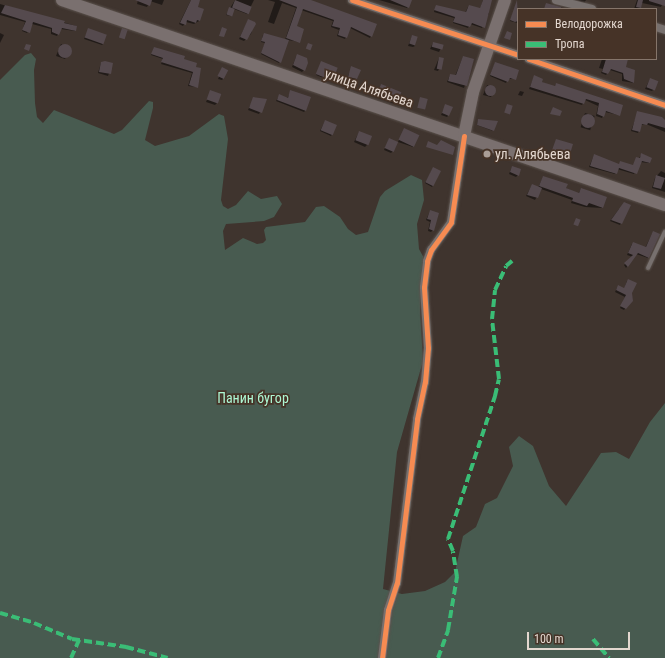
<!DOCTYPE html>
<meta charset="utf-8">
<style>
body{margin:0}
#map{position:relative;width:665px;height:658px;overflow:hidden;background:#3f342e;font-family:"Roboto Condensed",sans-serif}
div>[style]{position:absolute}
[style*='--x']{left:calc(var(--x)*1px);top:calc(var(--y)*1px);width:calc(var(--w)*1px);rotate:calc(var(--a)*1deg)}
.green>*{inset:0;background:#485b50}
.shadow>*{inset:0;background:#0007;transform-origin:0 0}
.building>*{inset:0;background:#554a4e;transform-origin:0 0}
.round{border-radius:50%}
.roads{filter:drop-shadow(0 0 1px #5b524d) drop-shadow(0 0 1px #5b524d)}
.lane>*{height:4px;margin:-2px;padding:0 2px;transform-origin:2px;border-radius:2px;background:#77706e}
.street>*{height:8px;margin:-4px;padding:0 4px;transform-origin:4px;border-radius:4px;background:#77706e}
.secondary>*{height:12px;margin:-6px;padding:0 6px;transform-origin:6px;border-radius:6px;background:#7a706f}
.quiet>*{height:4px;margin-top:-2px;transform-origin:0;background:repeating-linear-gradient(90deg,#3abd76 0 8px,transparent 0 12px)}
.cycleway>*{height:5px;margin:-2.5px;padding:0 2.5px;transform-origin:2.5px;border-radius:2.5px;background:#f68b52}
.dots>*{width:11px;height:11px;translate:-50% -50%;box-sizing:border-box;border:2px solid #463327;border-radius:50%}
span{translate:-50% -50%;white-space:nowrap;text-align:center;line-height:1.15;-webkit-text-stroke:3.5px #463327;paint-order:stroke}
.street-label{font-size:14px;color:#e3d7cf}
.poi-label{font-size:14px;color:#e3d7cf}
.left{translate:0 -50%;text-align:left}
.park-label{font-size:14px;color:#adf7d3}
.legend{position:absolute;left:517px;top:8px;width:140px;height:52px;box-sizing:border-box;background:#463327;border:1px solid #85756a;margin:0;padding:5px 7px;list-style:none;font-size:12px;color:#e3d7cf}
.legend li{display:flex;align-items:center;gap:8px;height:20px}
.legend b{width:20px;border:1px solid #85756a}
.scale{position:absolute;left:527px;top:632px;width:103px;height:18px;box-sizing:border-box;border:2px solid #e3d7cf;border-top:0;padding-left:5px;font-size:12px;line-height:14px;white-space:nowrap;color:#e3d7cf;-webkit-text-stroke:3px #463327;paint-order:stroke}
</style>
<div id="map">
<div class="green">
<i style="clip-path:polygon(31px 53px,36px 59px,34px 70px,35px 103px,37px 117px,43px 123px,54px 110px,114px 134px,122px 130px,149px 101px,153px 102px,153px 108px,145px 140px,155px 146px,189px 136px,219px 114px,224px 116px,228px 139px,221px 200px,223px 206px,228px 209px,236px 205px,248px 191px,261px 199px,277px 196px,282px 204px,274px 217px,264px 221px,226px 224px,223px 231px,225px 250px,243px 238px,257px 244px,263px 243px,266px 240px,264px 230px,266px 227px,305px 222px,316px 207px,324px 206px,340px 217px,348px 229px,356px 235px,368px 232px,380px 197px,385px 191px,411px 175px,422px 180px,424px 200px,417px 224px,419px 249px,424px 258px,420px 310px,423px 361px,397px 452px,383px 589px,402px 594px,425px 591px,445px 582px,455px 572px,463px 536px,476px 527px,485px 504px,497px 498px,513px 466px,509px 447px,519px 436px,533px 446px,549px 486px,566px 506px,601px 453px,616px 452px,629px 459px,650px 422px,665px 403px,665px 658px,0 658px,0 80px,25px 55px)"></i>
</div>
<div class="shadow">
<i style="clip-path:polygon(138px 0,164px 0,162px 5px,150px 1px,147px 7px,137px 4px)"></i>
<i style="clip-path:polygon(191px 0,194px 0,196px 7px,203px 10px,199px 21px,194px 24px,186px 22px,183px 26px,179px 24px)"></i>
<i style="clip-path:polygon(235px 0,254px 0,247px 14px,234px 9px,231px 16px,226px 15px)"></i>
<i style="clip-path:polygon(268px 0,303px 0,376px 25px,370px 38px,350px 28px,345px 39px,337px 36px,339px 30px,331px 27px,333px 21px,301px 10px,296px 27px,300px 42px,288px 40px,279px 63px,261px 54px,265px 43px,261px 42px,263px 35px,285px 40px,296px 8px,282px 3px,274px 24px,268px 22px,275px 2px)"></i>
<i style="clip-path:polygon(379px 0,411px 0,407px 8px)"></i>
<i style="clip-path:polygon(483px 0,491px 0,487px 12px,489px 13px,482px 28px,470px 24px,468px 28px,453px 23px,454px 18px,434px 12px,435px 8px,465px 13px,468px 7px,480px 9px)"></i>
<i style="clip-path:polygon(577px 0,586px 0,584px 3px)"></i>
<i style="clip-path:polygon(637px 0,664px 0,661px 7px,642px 3px,640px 9px,634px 9px)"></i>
<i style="clip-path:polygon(0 4px,76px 26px,75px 31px,61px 29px,57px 36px,51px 34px,51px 29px,32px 24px,27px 33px,22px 31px,25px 22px,0 15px)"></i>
<i style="clip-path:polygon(515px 8px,522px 9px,518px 9px,518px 23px,510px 21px)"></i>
<i style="clip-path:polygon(248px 20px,254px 22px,251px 34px,244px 41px,239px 39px)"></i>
<i style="clip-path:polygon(88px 30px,103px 44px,102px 45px,84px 39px)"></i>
<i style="clip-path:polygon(0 33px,4px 35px,0 43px)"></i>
<i style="clip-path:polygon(412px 36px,415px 46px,413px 47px,408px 46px)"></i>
<i style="clip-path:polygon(433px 43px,442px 46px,439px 52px,430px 49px)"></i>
<i style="clip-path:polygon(61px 44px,70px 49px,65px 59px,56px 56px)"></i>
<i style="clip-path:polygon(154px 48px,195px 67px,197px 87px,188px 86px,192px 73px,161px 64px,163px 59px,151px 55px)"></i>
<i style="clip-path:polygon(296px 57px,304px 70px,302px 72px,292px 67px)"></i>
<i style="clip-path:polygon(463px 57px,473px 60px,464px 88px,447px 82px,450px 75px,455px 76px)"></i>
<i style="clip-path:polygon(439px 58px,439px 69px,438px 71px,434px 70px)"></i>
<i style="clip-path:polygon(602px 59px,627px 59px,624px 67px,634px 83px,622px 81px,622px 74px,610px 70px,606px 75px,601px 73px,603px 69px,599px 68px)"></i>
<i style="clip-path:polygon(101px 63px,112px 64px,108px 76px,98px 73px)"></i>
<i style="clip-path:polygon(322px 63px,333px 79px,331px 81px,316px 75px)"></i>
<i style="clip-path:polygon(495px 63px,515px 79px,508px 79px,506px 83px,490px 76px)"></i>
<i style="clip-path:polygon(352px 67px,356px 78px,355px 80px,347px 78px)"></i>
<i style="clip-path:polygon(223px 69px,224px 78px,222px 80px,218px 79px)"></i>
<i style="clip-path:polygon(534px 77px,541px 82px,554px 87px,556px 84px,622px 106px,619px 115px,605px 112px,602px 118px,596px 116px,598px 106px,585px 100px,582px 105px,529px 89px)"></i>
<i style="clip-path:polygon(650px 79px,654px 89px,652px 91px,645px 89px)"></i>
<i style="clip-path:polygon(381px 85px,397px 102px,395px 104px,376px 97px)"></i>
<i style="clip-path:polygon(487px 85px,495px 88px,491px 97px,483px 95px)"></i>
<i style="clip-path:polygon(211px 91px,217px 103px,215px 105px,206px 102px)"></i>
<i style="clip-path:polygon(291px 91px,306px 110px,304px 112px,276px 101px,279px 96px,287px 99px)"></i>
<i style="clip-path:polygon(520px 91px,524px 92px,522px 96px,518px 95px)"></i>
<i style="clip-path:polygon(254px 98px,266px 100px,259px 114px,248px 110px)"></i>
<i style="clip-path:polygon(446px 105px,448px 116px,447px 117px,441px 115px)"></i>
<i style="clip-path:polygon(638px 112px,665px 124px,665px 132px,646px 124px,641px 125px,638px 133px,631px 131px)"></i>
<i style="left:585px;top:113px;width:10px;height:15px;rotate:17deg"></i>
<i style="clip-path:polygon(478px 120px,493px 131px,477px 125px)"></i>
<i style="clip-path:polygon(325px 121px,332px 134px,331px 136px,320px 131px)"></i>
<i style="clip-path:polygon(404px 130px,414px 145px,413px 147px,398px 142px)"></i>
<i style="clip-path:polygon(359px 132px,367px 145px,365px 147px,354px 142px)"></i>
<i style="clip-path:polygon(389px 139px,393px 151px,391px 153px,384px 150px)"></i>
<i style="clip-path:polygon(557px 140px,572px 145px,568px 155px,561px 153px,559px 158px,551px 155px)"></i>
<i style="clip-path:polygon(642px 154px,650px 158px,649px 163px,640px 162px,634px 174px,617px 169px,615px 174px,589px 167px,594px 155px,619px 165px,633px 166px)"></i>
<i style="clip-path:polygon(512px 167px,518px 175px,516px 177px,509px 174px)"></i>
<i style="clip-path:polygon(432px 170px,433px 185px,432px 187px,425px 183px)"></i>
<i style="clip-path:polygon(661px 171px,665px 173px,665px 192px,652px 188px,655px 178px)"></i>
<i style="clip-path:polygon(543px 177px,578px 194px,581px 189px,606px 198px,602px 208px,585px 207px,571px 203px,572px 200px,541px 189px,535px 200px,526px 196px,531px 187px,538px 188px)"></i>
<i style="clip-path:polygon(619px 209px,621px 223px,620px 225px,610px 221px)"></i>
<i style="clip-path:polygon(430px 211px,433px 230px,431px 232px,428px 231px,430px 222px,426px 220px)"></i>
<i style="clip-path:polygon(652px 234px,659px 235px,648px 258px,636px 254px,626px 268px,624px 265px,633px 257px,627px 255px,632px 244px,645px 248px)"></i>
<i style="clip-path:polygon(627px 281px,632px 300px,624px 310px,620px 308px,625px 297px,615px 292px,617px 288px,624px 289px)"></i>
</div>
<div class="building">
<i style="clip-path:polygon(135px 0,152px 0,150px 6px)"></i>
<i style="clip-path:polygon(191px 0,200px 0,198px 7px,204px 9px,200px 21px,197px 20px,196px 23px,187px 20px,186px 25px,180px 23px)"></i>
<i style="left:235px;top:0;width:18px;height:8px;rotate:22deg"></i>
<i style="clip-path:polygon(279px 0,311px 0,377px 24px,372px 37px,351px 27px,347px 38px,338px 35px,340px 28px,332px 26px,334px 20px,303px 9px,297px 26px,304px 29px,300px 43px,286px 38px,297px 7px)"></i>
<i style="clip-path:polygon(390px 0,412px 0,409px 8px)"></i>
<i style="clip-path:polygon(483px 0,492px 0,485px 28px,472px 23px,470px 27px,460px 24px,453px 22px,455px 17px,434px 10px,436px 5px,466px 12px,469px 5px,480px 8px)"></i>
<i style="clip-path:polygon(517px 0,518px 21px,515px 22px,510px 20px)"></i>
<i style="clip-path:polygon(638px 0,643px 0,641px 8px,636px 7px)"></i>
<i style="clip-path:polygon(649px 0,665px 0,665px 6px,649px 1px)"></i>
<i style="clip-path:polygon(546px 3px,561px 7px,561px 9px,544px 9px)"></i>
<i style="clip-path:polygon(5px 5px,65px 21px,64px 23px,77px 26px,76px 31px,62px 28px,59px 35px,52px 32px,52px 28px,33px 22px,30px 33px,22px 30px,26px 21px,1px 13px)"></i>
<i style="left:229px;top:7px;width:6px;height:8px;rotate:18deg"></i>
<i style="clip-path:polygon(248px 19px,255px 22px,256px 24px,247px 40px,240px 37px)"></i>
<i style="clip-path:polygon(222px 27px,227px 29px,224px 37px,219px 36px)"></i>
<i style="left:88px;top:28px;width:20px;height:10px;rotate:20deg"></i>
<i style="left:122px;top:28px;width:6px;height:10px;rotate:18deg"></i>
<i style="clip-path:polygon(507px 31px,512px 33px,510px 40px,504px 38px)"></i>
<i style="clip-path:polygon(264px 33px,289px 40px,281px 63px,261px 53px,265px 42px,261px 41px)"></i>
<i style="left:412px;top:35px;width:6px;height:9px;rotate:18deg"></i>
<i style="left:433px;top:42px;width:11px;height:5px;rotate:15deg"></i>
<i style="left:308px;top:43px;width:5px;height:6px;rotate:22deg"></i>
<i style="clip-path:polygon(26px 44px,31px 45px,29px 51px,24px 49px)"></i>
<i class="round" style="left:58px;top:44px;width:14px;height:14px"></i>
<i style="clip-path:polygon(154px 47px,185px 56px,184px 59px,197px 63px,196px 67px,201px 68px,198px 88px,189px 85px,193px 72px,161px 62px,163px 58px,151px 54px)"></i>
<i style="clip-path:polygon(297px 54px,307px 58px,308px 63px,305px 71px,293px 65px)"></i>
<i style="clip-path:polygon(463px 56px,474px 59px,467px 86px,448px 81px,450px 74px,456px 75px)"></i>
<i style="left:439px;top:57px;width:5px;height:12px;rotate:11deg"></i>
<i style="clip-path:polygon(606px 59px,628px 59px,626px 67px,635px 70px,634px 83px,624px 79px,623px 73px,611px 69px,608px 74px,602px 72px)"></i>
<i style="clip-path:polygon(105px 61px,113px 63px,111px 74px,99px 72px,101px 62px)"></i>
<i style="left:321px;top:61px;width:18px;height:14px;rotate:22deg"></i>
<i style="clip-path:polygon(495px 62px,519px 70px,516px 80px,510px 78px,508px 82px,490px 75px)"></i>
<i style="clip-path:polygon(351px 66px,361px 70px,357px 79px,348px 77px)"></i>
<i style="left:222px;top:67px;width:7px;height:10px;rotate:27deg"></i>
<i style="clip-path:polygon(534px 75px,543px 79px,542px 82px,555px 86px,556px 83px,623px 105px,620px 116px,606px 111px,604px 117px,597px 114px,599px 103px,586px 99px,584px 104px,530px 87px)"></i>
<i style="left:650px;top:78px;width:9px;height:10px;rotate:21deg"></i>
<i style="left:381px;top:84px;width:22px;height:12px;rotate:22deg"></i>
<i class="round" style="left:484.5px;top:84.5px;width:11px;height:11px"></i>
<i style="left:210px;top:90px;width:12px;height:10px;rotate:20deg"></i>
<i style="clip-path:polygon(290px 90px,311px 97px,306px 111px,277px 100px,279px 94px,288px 98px)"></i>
<i style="clip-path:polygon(253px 97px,267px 99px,262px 113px,249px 108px)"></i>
<i style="left:420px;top:97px;width:8px;height:11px;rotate:14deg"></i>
<i style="clip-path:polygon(445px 104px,453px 107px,449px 116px,442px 113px)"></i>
<i style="left:507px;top:104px;width:6px;height:9px;rotate:18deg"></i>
<i style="clip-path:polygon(553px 107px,562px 111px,560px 116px,550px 114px)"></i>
<i style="clip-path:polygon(637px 111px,662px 117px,665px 120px,665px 128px,648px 123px,647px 125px,642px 124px,640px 132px,632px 130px)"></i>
<i class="round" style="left:581px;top:114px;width:14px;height:14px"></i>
<i style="clip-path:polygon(478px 119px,498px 121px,494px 131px,477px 125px)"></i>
<i style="left:325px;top:120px;width:13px;height:11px;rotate:23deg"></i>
<i style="left:404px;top:128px;width:17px;height:13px;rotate:25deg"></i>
<i style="left:359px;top:131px;width:14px;height:10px;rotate:21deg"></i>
<i style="left:389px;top:138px;width:10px;height:11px;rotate:24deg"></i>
<i style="clip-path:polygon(556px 139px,573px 144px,570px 154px,563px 152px,561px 157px,551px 153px)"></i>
<i style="clip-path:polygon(441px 140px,455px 147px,453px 155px,426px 147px,428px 141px,437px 145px)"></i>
<i style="clip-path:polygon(641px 153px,652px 158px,650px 163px,642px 161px,637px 174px,619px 168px,617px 174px,590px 166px,594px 154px,619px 164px,620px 161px,633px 165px,636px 157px,640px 158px)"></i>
<i style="clip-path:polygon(512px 166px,521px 169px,519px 176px,510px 172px)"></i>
<i style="left:433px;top:167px;width:9px;height:17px;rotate:27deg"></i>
<i style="clip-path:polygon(656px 175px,665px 178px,661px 189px,653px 187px)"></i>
<i style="clip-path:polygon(543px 176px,568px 184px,566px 188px,579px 193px,581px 188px,607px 197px,603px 208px,589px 203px,587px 206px,572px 201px,573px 198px,539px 186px)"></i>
<i style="clip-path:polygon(532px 184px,542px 188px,538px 198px,527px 195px)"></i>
<i style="clip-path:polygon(624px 202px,631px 205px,622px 224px,611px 220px)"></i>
<i style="clip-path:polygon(430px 210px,439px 213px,434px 231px,429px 229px,431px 220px,427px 219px)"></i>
<i style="left:576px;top:218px;width:5px;height:7px;rotate:22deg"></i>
<i style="clip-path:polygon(653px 231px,660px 234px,649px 258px,638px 253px,628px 267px,624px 263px,633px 255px,628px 253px,633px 242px,646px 247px)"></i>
<i style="clip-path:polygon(628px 279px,637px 283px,632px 293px,633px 301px,626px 309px,620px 306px,626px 295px,616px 290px,618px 285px,624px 288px)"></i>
</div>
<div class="roads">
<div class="lane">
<i style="--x:648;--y:268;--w:40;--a:-65"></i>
</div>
<div class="street">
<i style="--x:352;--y:0;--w:175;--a:18.3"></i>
<i style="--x:556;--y:0;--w:37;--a:14"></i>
<i style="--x:656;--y:27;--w:9;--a:18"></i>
<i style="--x:529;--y:59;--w:144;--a:18.7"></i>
<i style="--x:382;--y:658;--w:48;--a:-82.9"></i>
<i style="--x:388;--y:610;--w:28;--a:-72"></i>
<i style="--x:397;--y:583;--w:165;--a:-83"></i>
<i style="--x:417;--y:419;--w:38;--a:-78"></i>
<i style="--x:425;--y:382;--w:34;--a:-85"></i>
<i style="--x:428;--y:348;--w:61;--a:-93.8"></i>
<i style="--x:424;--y:287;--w:26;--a:-83"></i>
<i style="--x:427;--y:261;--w:12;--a:-70"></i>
<i style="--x:431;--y:250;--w:34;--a:-54"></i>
<i style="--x:451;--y:222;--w:87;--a:-81.4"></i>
</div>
<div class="secondary">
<i style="--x:62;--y:0;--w:637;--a:18.78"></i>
<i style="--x:464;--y:136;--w:45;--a:-78.4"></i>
<i style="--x:473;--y:92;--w:97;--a:-70.8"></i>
</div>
</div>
<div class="quiet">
<i style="--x:0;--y:613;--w:35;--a:16"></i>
<i style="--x:34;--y:623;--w:41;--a:22.8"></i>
<i style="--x:72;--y:639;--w:55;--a:8.4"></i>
<i style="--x:126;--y:647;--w:43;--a:14.7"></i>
<i style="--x:593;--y:639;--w:25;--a:50"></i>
<i style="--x:71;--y:658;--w:20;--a:-66"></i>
<i style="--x:438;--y:658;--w:30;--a:-70"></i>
<i style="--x:448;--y:630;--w:54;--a:-80.4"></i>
<i style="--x:457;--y:577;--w:26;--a:-99"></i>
<i style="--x:453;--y:551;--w:13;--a:-113"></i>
<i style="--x:448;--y:539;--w:151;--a:-71.8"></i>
<i style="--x:495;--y:396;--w:17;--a:-77"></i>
<i style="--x:499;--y:379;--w:60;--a:-96.7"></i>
<i style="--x:492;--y:319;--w:29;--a:-84"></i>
<i style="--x:495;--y:290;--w:26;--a:-65"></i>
<i style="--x:506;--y:266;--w:8;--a:-40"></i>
</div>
<div class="cycleway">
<i style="--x:352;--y:0;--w:175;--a:18.3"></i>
<i style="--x:529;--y:59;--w:144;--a:18.7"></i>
<i style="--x:382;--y:658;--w:48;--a:-82.9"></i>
<i style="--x:388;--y:610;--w:28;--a:-72"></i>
<i style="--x:397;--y:583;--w:165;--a:-83"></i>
<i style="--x:417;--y:419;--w:38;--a:-78"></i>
<i style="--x:425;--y:382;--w:34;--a:-85"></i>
<i style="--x:428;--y:348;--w:61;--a:-93.8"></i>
<i style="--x:424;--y:287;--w:26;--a:-83"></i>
<i style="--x:427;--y:261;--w:12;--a:-70"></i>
<i style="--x:431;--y:250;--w:34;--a:-54"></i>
<i style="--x:451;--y:222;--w:87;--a:-81.4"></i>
</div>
<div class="dots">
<i style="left:487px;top:154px;background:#aa9e97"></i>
</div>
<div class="street-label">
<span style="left:369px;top:88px;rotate:19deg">улица Алябьева</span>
</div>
<div class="poi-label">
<span class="left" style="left:495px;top:154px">ул. Алябьева</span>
</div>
<div class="park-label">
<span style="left:253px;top:398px">Панин бугор</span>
</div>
<ul class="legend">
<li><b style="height:5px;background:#f68b52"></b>Велодорожка</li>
<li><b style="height:5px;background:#3abd76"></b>Тропа</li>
</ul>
<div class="scale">100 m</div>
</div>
